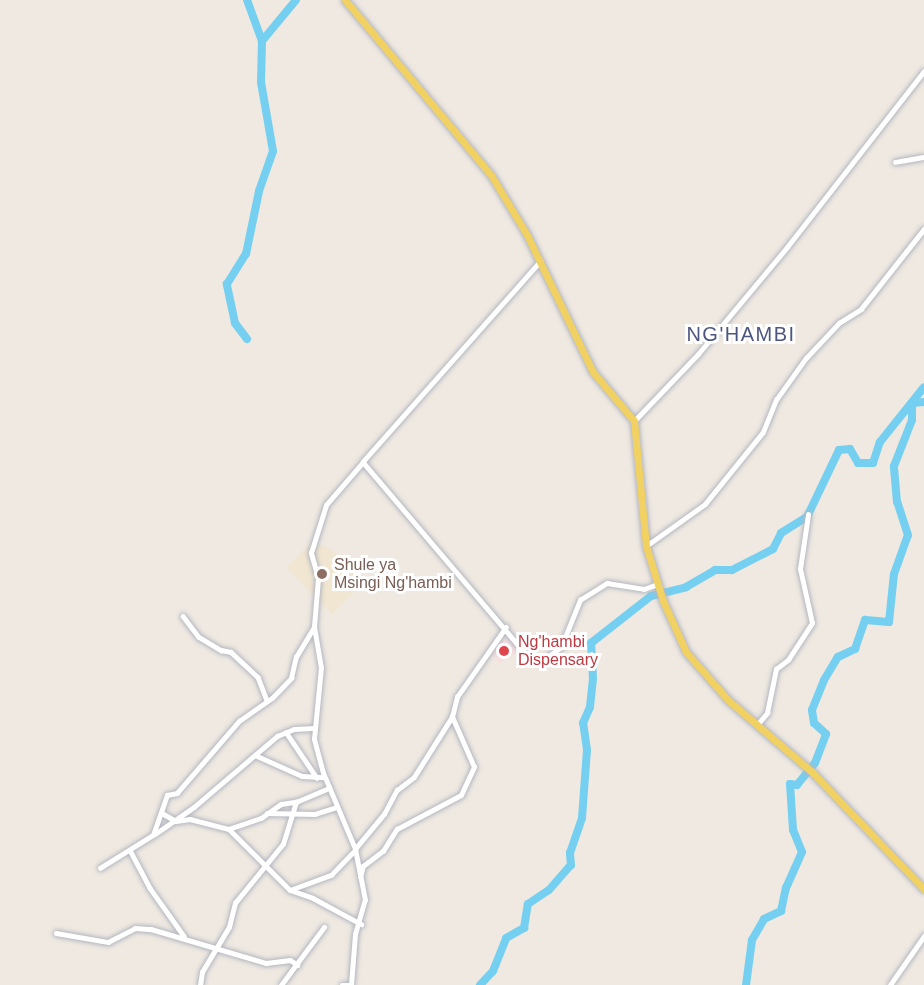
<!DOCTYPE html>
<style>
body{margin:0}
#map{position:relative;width:924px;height:985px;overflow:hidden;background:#efe9e1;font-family:Arial,sans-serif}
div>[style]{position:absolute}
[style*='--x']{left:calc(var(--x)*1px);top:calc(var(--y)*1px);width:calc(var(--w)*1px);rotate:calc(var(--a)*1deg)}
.education>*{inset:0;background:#f0e6d1}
.medical>*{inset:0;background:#f5dfe0;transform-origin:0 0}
.river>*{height:8px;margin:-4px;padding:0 4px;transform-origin:4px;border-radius:4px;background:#75cff0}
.roads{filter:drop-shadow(0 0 2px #b4b7c1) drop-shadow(0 0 2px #b4b7c1)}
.minor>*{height:4.5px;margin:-2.25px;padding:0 2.25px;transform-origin:2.25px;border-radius:2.25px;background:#fff}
.tertiary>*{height:5px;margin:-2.5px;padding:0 2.5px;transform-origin:2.5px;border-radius:2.5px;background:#fff}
.primary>*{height:7px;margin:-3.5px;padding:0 3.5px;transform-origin:3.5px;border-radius:3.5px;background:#f2d163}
.dots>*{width:16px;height:16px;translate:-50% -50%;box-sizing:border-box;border:3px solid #fff;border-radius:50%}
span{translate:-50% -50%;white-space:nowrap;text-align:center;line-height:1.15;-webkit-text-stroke:6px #fff;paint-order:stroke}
.education-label{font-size:16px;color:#785e54}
.left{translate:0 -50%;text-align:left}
.health-label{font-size:16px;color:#be3a42}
.quarter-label{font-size:20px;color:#4d5680;letter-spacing:1.5px}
</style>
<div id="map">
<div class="education">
<i style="clip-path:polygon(313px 541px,331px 549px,363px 582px,332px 614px,286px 568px)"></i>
</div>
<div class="medical">
<i style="left:509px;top:637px;width:17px;height:23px;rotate:57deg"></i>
</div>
<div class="river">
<i style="--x:247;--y:0;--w:44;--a:69.9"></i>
<i style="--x:247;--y:339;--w:20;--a:-127"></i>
<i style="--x:235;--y:323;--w:40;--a:-102"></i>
<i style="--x:227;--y:284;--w:36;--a:-58"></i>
<i style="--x:246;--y:254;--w:64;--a:-78.3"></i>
<i style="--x:259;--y:191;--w:42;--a:-70.7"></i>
<i style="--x:273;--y:151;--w:70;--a:-99.9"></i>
<i style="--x:261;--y:82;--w:41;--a:-88.6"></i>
<i style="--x:262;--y:41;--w:53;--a:-50.3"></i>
<i style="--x:480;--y:985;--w:19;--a:-47"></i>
<i style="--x:493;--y:971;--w:35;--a:-68"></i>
<i style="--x:506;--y:938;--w:21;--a:-29"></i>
<i style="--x:524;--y:928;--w:24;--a:-81"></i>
<i style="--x:528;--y:904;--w:25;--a:-34"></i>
<i style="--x:549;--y:890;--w:33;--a:-49"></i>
<i style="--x:571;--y:865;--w:12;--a:-95"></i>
<i style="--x:570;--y:853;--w:37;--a:-71"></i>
<i style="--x:582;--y:818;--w:68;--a:-85.8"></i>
<i style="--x:587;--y:750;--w:27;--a:-98"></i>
<i style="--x:583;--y:723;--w:17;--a:-66"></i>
<i style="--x:590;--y:707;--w:28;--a:-84"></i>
<i style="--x:593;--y:679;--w:36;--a:-93"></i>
<i style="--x:591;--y:643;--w:76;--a:-38.1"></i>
<i style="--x:651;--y:596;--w:36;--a:-14"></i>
<i style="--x:686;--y:587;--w:34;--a:-30"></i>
<i style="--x:715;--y:570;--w:17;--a:0"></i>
<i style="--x:732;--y:570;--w:46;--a:-27.1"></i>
<i style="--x:773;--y:549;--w:18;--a:-63"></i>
<i style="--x:781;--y:533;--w:31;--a:-32"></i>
<i style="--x:807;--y:517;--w:74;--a:-64.5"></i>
<i style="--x:839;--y:450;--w:11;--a:-5"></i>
<i style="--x:850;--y:449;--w:16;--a:60"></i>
<i style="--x:858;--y:463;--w:15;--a:0"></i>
<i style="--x:873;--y:463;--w:22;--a:-72"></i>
<i style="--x:880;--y:442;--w:70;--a:-51.3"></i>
<i style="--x:746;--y:985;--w:45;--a:-82.4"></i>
<i style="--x:752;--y:940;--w:24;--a:-60"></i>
<i style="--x:764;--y:919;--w:19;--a:-25"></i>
<i style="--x:781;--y:911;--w:24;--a:-78"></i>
<i style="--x:786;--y:888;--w:39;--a:-66"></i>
<i style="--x:802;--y:852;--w:24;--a:-112"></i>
<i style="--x:793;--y:830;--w:46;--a:-93.7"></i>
<i style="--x:790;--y:784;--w:7;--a:8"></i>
<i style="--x:797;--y:785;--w:28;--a:-51"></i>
<i style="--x:815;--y:763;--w:31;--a:-69"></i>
<i style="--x:826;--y:734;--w:16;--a:-137"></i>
<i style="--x:814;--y:723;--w:13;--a:-99"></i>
<i style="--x:812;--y:710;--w:32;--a:-68"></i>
<i style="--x:824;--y:680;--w:27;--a:-59"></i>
<i style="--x:838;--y:657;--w:19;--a:-25"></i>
<i style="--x:855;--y:649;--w:31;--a:-71"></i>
<i style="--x:865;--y:620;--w:24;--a:5"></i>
<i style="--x:889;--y:622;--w:48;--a:-84.1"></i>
<i style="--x:894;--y:574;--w:41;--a:-70.3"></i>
<i style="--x:908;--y:535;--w:35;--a:-108"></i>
<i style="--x:897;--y:502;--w:36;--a:-95"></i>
<i style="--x:894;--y:466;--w:49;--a:-68.6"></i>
<i style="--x:912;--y:420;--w:17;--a:-90"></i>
<i style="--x:912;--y:403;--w:12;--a:-5"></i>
</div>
<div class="roads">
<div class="minor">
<i style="--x:895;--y:162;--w:29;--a:-10"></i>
<i style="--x:541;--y:261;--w:268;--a:131.5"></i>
<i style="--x:363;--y:462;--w:250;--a:49.7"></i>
<i style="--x:525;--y:653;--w:19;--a:25"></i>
<i style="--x:542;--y:661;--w:24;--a:-36"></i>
<i style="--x:561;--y:647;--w:51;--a:-68"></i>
<i style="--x:580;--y:600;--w:32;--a:-32"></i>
<i style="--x:607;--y:583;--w:37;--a:9"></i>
<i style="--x:644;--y:589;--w:15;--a:-20"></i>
<i style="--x:646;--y:546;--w:72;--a:-35.4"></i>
<i style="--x:705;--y:504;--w:92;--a:-51.1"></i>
<i style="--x:763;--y:432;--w:35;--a:-68"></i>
<i style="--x:776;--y:400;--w:52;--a:-54.5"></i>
<i style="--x:806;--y:358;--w:48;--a:-46.7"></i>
<i style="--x:839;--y:323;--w:26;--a:-32"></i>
<i style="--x:861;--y:309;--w:102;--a:-51.8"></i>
<i style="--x:183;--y:616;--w:26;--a:53"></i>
<i style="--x:199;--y:637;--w:26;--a:31"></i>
<i style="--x:221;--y:650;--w:10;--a:11"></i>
<i style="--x:231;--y:652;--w:37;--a:43"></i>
<i style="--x:258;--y:677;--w:25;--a:69"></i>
<i style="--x:757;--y:725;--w:16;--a:-50"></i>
<i style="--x:767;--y:713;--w:45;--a:-78.4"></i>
<i style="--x:776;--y:669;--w:15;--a:-37"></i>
<i style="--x:788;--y:660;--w:44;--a:-57"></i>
<i style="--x:812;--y:623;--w:55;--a:-102.5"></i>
<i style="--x:800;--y:569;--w:55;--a:-81.6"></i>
<i style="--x:286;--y:732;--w:55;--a:56"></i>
<i style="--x:255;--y:755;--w:51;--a:24.1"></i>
<i style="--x:302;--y:776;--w:22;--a:3"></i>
<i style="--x:162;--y:813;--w:16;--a:30"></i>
<i style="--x:176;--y:821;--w:14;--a:-8"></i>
<i style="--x:190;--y:819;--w:40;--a:14.4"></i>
<i style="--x:229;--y:829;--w:34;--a:-19"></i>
<i style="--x:261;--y:818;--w:24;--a:-35"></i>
<i style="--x:281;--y:804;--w:15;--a:-8"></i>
<i style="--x:296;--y:802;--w:36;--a:-23"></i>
<i style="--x:267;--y:813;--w:48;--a:1.2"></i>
<i style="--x:315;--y:814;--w:22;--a:-18"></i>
<i style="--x:229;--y:829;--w:86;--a:45"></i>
<i style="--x:290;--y:890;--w:24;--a:19"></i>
<i style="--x:313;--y:898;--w:55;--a:28.4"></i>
<i style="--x:155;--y:834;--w:47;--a:-34.7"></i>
<i style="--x:194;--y:807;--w:109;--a:-40.5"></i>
<i style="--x:277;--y:736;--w:18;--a:-22"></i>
<i style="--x:294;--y:729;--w:21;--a:-3"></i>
<i style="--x:355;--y:849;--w:45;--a:-50.4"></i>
<i style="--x:384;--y:814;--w:27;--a:-62"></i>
<i style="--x:397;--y:790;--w:21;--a:-37"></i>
<i style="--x:414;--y:777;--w:71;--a:-57.7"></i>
<i style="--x:452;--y:717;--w:21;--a:-76"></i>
<i style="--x:457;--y:697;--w:85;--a:-55"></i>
<i style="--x:130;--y:850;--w:43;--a:62.2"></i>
<i style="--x:150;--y:888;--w:59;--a:54.7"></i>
<i style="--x:100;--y:868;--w:62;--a:-31.9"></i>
<i style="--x:153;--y:835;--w:42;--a:-70.7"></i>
<i style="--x:167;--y:795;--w:10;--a:-11"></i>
<i style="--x:177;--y:793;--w:95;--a:-49.3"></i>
<i style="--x:239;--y:721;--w:40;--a:-34.9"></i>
<i style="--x:272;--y:698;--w:28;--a:-46"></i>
<i style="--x:291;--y:678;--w:22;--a:-77"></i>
<i style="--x:296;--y:657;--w:35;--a:-59"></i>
<i style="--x:360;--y:877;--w:11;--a:-75"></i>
<i style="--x:363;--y:866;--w:25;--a:-37"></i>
<i style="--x:383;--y:851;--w:26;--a:-58"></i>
<i style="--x:397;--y:829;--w:72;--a:-28"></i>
<i style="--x:461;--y:795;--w:31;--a:-65"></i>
<i style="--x:474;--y:767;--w:55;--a:-113.7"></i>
<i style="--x:290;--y:890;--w:44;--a:-20.1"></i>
<i style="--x:331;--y:875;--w:35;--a:-46"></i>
<i style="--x:56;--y:933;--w:53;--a:9.8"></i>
<i style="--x:108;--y:942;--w:30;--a:-27"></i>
<i style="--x:135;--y:928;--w:16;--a:4"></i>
<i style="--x:151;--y:929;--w:120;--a:16.5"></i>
<i style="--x:266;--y:963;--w:24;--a:-7"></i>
<i style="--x:290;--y:960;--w:9;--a:32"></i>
<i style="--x:200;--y:985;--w:13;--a:-81"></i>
<i style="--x:202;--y:972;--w:52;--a:-59"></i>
<i style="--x:229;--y:927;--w:25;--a:-76"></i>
<i style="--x:235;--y:903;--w:76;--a:-50.9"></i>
<i style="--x:283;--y:844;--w:44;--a:-72.8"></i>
<i style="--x:281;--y:985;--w:72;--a:-53.4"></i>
<i style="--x:342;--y:985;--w:7;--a:0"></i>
<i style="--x:351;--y:985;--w:51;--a:-85.5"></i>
<i style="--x:355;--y:934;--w:35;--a:-74"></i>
<i style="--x:365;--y:900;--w:52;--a:-101.1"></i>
<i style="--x:355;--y:849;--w:82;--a:-112.8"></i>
<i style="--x:323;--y:773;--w:35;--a:-105"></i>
<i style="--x:314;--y:739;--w:71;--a:-84.4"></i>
<i style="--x:321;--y:668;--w:42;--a:-99.7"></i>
<i style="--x:314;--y:627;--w:49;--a:-85.3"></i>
<i style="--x:318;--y:578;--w:26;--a:-106"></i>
<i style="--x:311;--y:553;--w:50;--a:-72.6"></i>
<i style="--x:326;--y:505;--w:57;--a:-49.3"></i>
<i style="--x:890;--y:985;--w:60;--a:-55.2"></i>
</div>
<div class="tertiary">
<i style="--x:634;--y:421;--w:93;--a:-46.3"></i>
<i style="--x:698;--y:354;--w:139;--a:-50.2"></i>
<i style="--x:787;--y:247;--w:223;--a:-52.1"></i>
</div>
<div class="primary">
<i style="--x:345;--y:0;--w:228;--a:50.2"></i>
<i style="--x:491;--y:175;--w:70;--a:59"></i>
<i style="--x:527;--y:235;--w:152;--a:64.3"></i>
<i style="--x:593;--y:372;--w:64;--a:50.1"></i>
<i style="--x:634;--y:421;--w:126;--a:84.5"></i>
<i style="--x:646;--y:546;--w:58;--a:72.8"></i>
<i style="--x:663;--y:601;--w:56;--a:65.7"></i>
<i style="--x:686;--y:652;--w:64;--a:48.8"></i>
<i style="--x:728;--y:700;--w:111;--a:40.6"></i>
<i style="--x:812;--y:772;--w:162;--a:46.3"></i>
</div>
</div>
<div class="dots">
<i style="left:322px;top:574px;background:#8d6e63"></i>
<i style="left:504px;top:651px;background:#e0444e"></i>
</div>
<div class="education-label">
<span class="left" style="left:334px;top:574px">Shule ya<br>Msingi Ng'hambi</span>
</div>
<div class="health-label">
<span class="left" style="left:518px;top:651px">Ng'hambi<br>Dispensary</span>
</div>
<div class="quarter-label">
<span style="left:741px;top:334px">NG'HAMBI</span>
</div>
</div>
